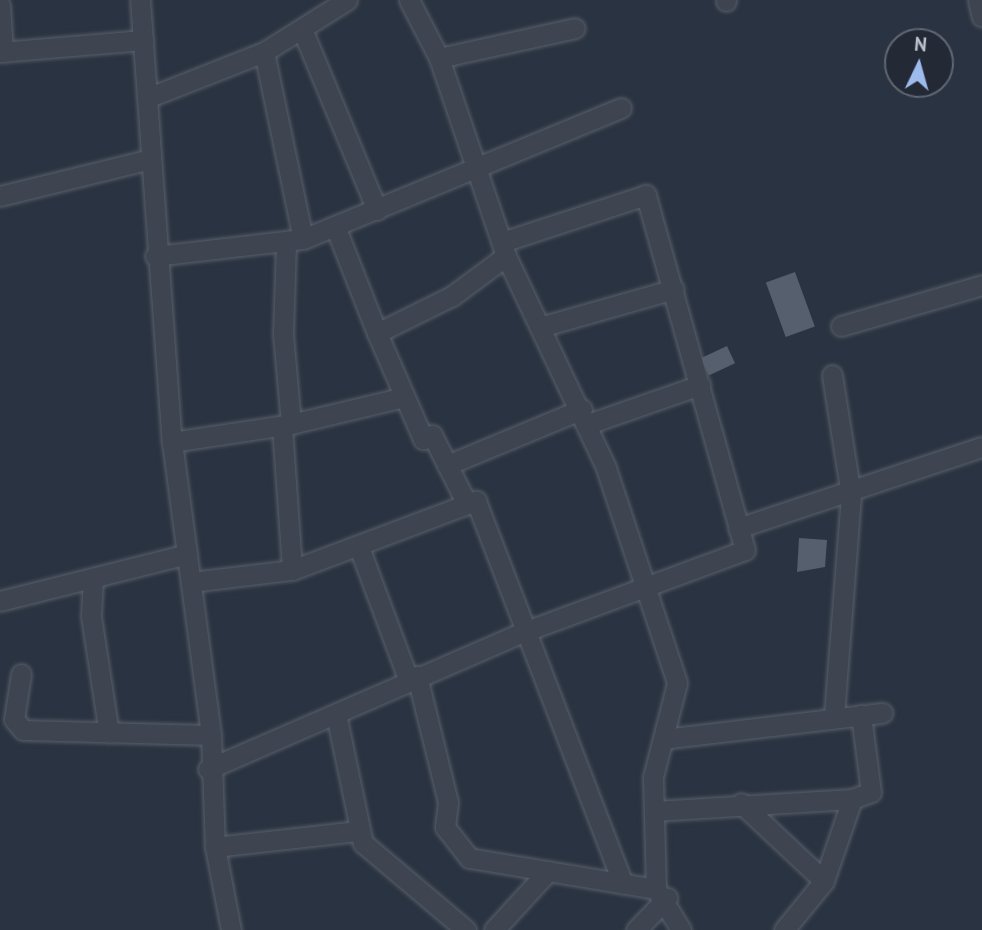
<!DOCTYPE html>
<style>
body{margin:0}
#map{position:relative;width:982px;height:930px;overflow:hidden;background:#2a3341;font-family:"PT Sans",sans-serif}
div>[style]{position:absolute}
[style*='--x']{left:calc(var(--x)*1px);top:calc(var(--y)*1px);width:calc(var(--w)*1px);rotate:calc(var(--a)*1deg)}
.building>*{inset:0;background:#565f6e;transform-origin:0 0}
.roads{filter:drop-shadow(0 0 2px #59606b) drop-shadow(0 0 2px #59606b)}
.minor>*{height:19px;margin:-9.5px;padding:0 9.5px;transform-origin:9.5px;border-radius:9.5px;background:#3e4551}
span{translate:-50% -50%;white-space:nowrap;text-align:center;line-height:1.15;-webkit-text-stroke:6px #232a36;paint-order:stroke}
.north{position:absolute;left:884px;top:28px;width:70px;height:70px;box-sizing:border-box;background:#232a36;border:2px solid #606672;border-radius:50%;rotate:5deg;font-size:19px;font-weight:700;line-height:28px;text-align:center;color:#bbc1cb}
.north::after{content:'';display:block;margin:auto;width:24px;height:32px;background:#9dbbed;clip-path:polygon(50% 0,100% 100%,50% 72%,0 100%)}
</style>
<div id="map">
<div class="building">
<i style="left:795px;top:272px;width:58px;height:31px;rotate:70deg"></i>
<i style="left:727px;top:346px;width:19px;height:29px;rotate:65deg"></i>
<i style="clip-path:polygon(799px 538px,827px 540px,825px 567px,797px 572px)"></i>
</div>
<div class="roads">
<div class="minor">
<i style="--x:140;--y:0;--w:443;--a:85.9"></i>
<i style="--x:172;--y:442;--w:296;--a:82.4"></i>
<i style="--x:211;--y:735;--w:112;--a:88"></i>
<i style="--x:215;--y:847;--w:85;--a:79.1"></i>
<i style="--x:409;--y:0;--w:65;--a:62.7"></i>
<i style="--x:439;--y:58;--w:209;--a:71.3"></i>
<i style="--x:506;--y:256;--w:234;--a:64.7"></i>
<i style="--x:606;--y:468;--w:226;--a:71.7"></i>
<i style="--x:677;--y:683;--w:97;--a:104.3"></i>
<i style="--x:653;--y:777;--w:112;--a:88.5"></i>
<i style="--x:726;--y:0;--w:1;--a:90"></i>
<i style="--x:978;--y:0;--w:17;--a:77"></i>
<i style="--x:0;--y:5;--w:47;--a:86.3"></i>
<i style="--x:302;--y:29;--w:196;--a:67.5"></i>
<i style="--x:0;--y:52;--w:144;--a:-4.8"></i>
<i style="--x:264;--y:52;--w:191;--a:78.2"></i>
<i style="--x:439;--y:58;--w:139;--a:-12.4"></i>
<i style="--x:147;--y:98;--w:126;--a:-21.5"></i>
<i style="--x:264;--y:52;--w:98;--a:-32.1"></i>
<i style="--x:0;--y:196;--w:155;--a:-13.8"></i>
<i style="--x:335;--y:226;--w:115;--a:68.6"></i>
<i style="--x:377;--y:333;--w:84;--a:-26.3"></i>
<i style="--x:452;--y:296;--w:67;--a:-36.5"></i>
<i style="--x:286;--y:244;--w:90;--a:91.9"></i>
<i style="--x:283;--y:334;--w:90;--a:84.9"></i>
<i style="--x:155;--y:256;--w:149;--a:-6.6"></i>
<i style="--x:303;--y:239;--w:344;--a:-22.4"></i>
<i style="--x:841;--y:326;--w:147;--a:-16.2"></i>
<i style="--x:540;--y:327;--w:139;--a:-15.8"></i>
<i style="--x:377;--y:333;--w:116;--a:66.5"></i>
<i style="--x:423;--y:439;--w:10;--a:-24"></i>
<i style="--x:432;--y:435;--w:77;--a:63.1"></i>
<i style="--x:832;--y:375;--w:121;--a:81"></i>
<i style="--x:851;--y:495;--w:224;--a:94.4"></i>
<i style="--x:588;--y:424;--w:119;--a:-19.2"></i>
<i style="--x:282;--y:426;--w:144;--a:86"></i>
<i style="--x:172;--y:442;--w:120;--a:-8.6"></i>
<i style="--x:291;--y:424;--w:116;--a:-13.4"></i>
<i style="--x:447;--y:465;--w:146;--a:-22.5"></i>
<i style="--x:738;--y:528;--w:257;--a:-18.4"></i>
<i style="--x:359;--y:547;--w:141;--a:69.6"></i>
<i style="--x:93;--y:578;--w:38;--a:93"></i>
<i style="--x:91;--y:616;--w:118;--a:81.3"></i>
<i style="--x:191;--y:582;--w:102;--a:-6.8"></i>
<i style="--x:292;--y:570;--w:197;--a:-20.6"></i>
<i style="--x:476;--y:501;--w:410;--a:69"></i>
<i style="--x:0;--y:601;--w:193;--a:-14.1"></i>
<i style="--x:21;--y:674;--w:46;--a:98.8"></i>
<i style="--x:14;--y:719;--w:14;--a:51"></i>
<i style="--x:23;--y:730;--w:188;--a:1.5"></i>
<i style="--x:417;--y:676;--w:130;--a:76.2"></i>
<i style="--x:448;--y:802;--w:25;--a:97"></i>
<i style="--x:445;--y:827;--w:39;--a:52"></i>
<i style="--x:469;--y:858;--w:190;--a:9.4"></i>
<i style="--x:656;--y:889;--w:48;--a:58.6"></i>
<i style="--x:336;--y:714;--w:132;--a:78.2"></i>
<i style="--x:363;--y:843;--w:135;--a:40.2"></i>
<i style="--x:663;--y:739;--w:221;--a:-6.8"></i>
<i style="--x:208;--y:769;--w:347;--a:-23.5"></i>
<i style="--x:526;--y:631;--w:233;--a:-20.3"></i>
<i style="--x:745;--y:550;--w:369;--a:-105.6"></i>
<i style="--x:646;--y:195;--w:151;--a:161.9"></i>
<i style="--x:741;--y:803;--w:114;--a:43.2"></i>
<i style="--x:654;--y:811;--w:198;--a:-3.5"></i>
<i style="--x:852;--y:799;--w:20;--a:-20"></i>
<i style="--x:871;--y:792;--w:78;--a:-97.4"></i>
<i style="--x:215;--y:847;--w:143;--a:-6.4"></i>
<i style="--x:494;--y:930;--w:80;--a:-47.5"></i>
<i style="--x:636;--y:930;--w:45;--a:-45.9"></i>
<i style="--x:784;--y:930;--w:63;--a:-50.8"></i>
<i style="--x:824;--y:881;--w:87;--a:-71.1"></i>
</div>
</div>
<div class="north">N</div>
</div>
